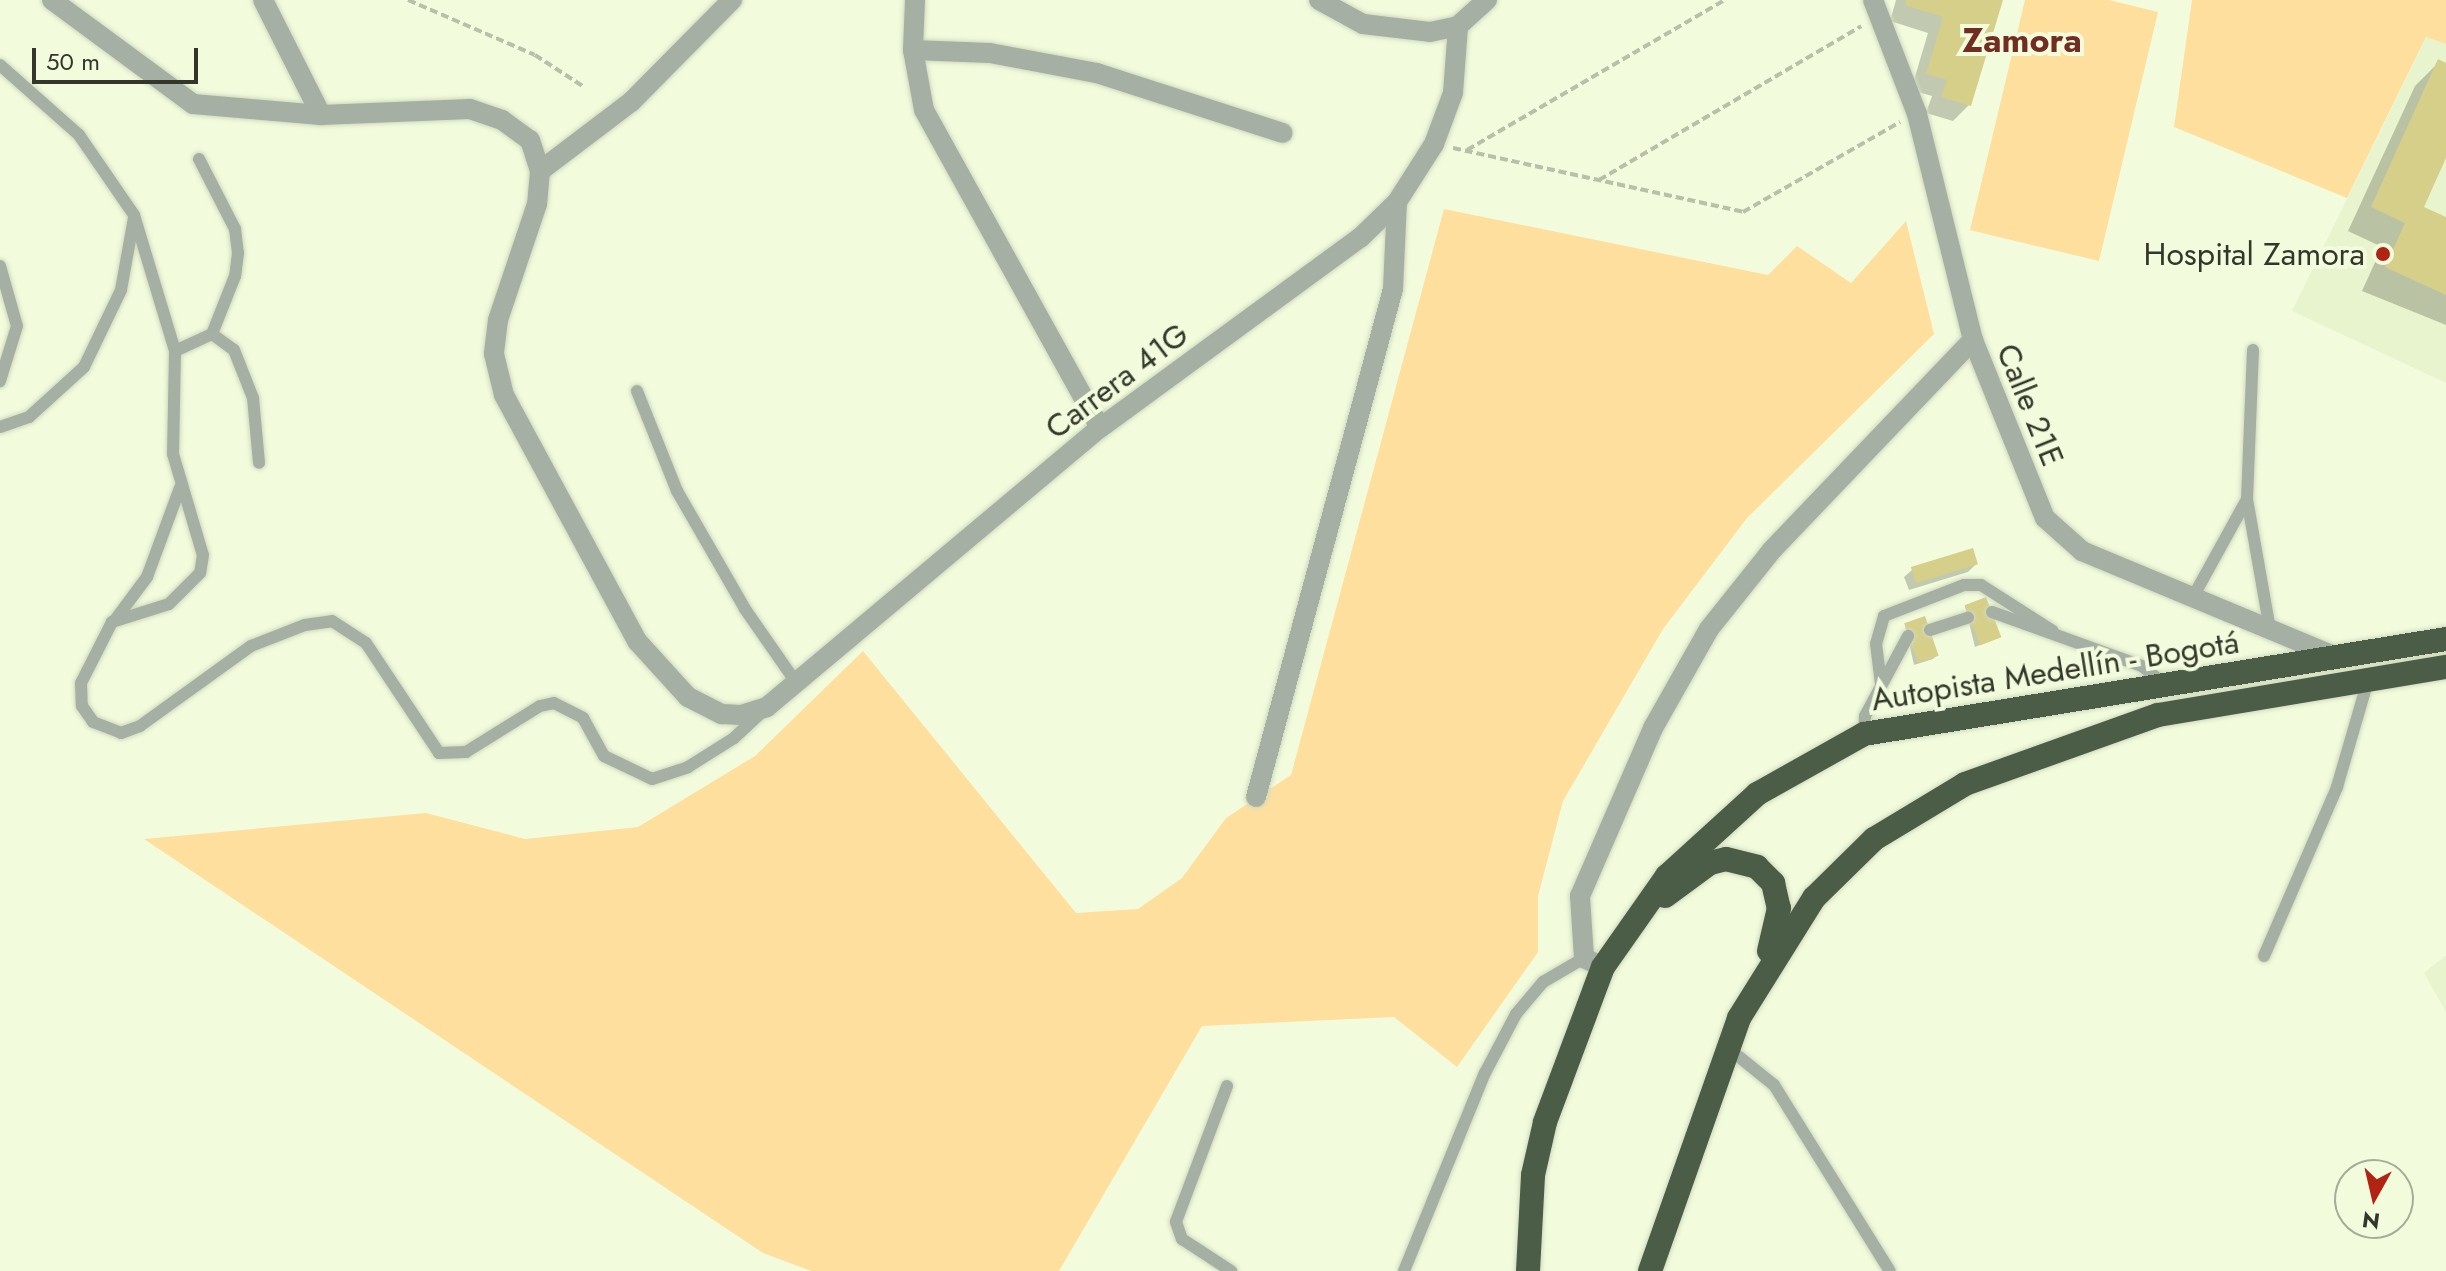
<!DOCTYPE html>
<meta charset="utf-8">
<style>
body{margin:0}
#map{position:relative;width:2446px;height:1271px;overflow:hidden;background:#f2fcdd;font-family:Jost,sans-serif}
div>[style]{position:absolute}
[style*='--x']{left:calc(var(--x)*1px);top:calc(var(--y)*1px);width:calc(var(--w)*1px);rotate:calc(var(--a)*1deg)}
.built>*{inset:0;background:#e8f4cd}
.green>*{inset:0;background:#fedf9e}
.shadow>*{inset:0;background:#0003}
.building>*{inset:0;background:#d6cf89;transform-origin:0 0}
.path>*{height:4px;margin-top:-2px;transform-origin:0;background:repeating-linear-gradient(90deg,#b8c0a7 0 8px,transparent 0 12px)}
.roads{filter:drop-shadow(0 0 2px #d0d9bd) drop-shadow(0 0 2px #d0d9bd)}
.lane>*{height:12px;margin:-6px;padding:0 6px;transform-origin:6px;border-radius:6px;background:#a6afa3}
.street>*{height:20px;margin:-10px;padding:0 10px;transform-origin:10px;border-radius:10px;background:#a6afa3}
.highway>*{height:24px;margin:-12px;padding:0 12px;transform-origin:12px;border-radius:12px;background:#4b5d47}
.dots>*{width:22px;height:22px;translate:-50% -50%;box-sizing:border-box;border:4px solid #f2fcdd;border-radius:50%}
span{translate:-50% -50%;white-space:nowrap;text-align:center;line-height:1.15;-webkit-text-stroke:8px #f2fcdd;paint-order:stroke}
.poi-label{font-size:32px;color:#33372b}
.right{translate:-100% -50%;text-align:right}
.street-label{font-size:32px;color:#33372b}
.neighbourhood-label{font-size:34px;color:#722d23;font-weight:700}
.north{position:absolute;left:2334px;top:1159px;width:80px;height:80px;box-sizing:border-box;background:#f2fcdd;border:2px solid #a6ad96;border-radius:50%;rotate:188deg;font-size:22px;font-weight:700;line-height:32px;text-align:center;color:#33372b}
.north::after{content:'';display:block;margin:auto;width:28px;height:36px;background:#b12313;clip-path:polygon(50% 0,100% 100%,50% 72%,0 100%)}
.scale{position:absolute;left:32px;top:48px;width:166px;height:36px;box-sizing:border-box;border:4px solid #33372b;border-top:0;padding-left:10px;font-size:24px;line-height:28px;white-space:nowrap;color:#33372b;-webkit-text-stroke:6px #f2fcdd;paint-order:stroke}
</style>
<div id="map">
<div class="built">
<i style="clip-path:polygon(2427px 36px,2446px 44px,2446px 383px,2292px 311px)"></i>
<i style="clip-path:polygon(2446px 955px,2446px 1012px,2424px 973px)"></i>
</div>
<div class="green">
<i style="clip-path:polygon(2025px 0,2109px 0,2158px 12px,2099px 261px,1970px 230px)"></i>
<i style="clip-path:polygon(2192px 0,2446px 0,2446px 44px,2426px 37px,2347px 198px,2174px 127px)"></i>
<i style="clip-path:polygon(1444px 209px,1768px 275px,1797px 246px,1851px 283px,1906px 221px,1934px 334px,1747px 518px,1663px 629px,1563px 801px,1538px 896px,1538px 952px,1457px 1067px,1394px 1017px,1202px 1026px,1059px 1271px,811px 1271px,763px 1253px,144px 839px,426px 813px,525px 839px,638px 827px,755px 756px,863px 651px,1076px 913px,1138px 909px,1182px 878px,1226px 818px,1291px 775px)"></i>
</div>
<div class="shadow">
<i style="clip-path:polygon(1896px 0,2001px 0,1969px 105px,1953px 121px,1926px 113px,1932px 96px,1911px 90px,1928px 33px,1890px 21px)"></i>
<i style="clip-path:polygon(2439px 62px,2446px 65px,2446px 153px,2421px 208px,2446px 220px,2446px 325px,2362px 291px,2382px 247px,2348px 231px,2415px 86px)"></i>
<i style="clip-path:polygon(1976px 564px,1968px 572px,1909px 590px,1904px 577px,1912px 570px)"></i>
<i style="clip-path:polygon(1965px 606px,1999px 637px,1975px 647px)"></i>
<i style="clip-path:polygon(1905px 625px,1936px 656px,1933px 659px,1914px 665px)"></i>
</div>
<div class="building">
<i style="clip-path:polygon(1906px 0,2003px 0,1971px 106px,1941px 97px,1947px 80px,1926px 74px,1943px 17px,1905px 5px)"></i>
<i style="clip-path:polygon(2438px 59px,2446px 63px,2446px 158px,2424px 207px,2446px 217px,2446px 295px,2385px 267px,2405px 223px,2371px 207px)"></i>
<i style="left:1973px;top:548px;width:17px;height:65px;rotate:73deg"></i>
<i style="left:1986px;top:597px;width:43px;height:23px;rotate:69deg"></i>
<i style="left:1925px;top:616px;width:42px;height:22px;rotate:71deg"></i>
</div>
<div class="path">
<i style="--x:408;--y:0;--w:138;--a:23.4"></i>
<i style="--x:535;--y:55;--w:59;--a:33.1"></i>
<i style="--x:1453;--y:148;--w:297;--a:12.4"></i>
<i style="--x:1743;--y:212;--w:181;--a:-29.8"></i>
<i style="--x:1467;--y:150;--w:298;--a:-30.2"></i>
<i style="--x:1599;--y:180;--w:304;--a:-30.4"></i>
</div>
<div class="roads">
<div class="lane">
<i style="--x:0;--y:65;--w:106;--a:41.5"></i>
<i style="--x:79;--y:135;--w:97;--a:55.5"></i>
<i style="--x:134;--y:215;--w:142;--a:73.2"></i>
<i style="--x:175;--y:351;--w:103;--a:91.1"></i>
<i style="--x:173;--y:454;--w:105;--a:73.5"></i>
<i style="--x:203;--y:555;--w:18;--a:99"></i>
<i style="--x:200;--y:573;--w:44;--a:135"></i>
<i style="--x:169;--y:604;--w:60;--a:162.5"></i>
<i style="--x:112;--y:622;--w:68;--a:116.9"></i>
<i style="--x:81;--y:683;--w:23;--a:88"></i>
<i style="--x:82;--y:706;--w:19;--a:55"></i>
<i style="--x:93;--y:722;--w:30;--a:21"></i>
<i style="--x:121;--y:733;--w:20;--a:-20"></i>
<i style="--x:140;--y:726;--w:137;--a:-35.8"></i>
<i style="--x:251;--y:646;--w:58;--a:-21.3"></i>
<i style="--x:305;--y:625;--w:27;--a:-8"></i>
<i style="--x:332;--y:621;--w:40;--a:32.9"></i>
<i style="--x:366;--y:643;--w:132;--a:56.4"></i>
<i style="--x:439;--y:753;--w:27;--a:-2"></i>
<i style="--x:466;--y:752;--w:87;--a:-31.9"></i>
<i style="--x:540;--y:706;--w:14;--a:-12"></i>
<i style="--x:554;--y:703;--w:33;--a:27"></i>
<i style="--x:583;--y:718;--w:43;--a:61.1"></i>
<i style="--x:604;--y:756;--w:53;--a:25.6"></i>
<i style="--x:652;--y:779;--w:38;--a:-18"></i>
<i style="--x:688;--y:767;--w:54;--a:-32.2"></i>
<i style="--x:734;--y:738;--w:38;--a:-43"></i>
<i style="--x:199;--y:159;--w:79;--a:62.8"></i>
<i style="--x:235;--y:229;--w:24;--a:83"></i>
<i style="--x:238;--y:253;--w:23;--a:97"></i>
<i style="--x:235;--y:276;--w:62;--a:111.6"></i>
<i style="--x:0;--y:266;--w:62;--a:74.2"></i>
<i style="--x:17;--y:326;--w:58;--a:107.2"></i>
<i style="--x:2253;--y:350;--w:149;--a:92.3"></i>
<i style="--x:2247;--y:499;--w:132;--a:80"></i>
<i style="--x:175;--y:351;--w:41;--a:-24.7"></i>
<i style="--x:212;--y:334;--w:27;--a:36"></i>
<i style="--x:234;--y:350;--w:52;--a:68.4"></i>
<i style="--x:253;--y:398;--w:65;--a:84.7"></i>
<i style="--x:637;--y:391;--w:108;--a:68.2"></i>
<i style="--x:677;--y:491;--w:136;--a:60"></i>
<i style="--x:745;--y:609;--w:88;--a:55.2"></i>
<i style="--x:0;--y:427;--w:31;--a:-19"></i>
<i style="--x:29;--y:417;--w:74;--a:-42.3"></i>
<i style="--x:84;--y:367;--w:85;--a:-64.3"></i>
<i style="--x:121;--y:290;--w:73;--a:-79.8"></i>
<i style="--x:2193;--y:597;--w:112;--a:-61.1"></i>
<i style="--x:1992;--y:612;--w:159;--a:19.8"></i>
<i style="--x:2142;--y:666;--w:28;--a:39"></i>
<i style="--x:115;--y:620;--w:54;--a:-53.3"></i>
<i style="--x:147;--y:577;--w:95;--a:-69.7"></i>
<i style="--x:1930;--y:630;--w:40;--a:-18"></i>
<i style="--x:1881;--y:684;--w:40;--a:-97.1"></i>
<i style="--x:1876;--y:644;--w:29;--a:-74"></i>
<i style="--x:1884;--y:616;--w:86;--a:-21.2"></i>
<i style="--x:1964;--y:585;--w:17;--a:0"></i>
<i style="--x:1981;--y:585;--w:85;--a:32.6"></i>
<i style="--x:1864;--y:734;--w:18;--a:-87"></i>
<i style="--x:1865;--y:716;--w:91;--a:-61.7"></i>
<i style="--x:2264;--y:956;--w:184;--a:-66.6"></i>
<i style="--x:2337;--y:787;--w:111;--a:-73.8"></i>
<i style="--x:1728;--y:1048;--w:59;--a:38.8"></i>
<i style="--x:1774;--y:1085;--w:219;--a:58.1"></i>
<i style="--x:1227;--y:1086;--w:145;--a:110.6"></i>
<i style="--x:1176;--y:1222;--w:18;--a:71"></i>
<i style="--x:1182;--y:1239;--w:59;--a:33.1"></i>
<i style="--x:1404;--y:1271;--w:214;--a:-67.8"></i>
<i style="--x:1485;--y:1073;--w:67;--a:-62.3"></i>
<i style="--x:1516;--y:1014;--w:42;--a:-49.8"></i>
<i style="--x:1543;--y:982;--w:48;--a:-30.3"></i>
</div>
<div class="street">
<i style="--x:52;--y:0;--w:175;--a:36.4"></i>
<i style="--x:193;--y:104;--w:128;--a:4.9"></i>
<i style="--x:321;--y:115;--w:149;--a:-2.3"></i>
<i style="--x:470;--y:109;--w:34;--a:19"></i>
<i style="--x:502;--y:120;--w:34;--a:36"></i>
<i style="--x:530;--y:140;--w:33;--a:72"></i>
<i style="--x:540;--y:171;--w:33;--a:95"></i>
<i style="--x:537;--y:204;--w:122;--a:108.6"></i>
<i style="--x:498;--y:320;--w:34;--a:97"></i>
<i style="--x:494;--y:354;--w:42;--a:76.3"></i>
<i style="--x:504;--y:395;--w:280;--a:61.6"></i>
<i style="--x:637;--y:641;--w:76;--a:47.7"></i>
<i style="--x:688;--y:697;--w:38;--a:27"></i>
<i style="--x:722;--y:714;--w:19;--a:3"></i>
<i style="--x:741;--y:715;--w:27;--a:-17"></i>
<i style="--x:767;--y:707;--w:434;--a:-40"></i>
<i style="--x:1100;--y:428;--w:322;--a:-36.2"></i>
<i style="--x:1360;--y:238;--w:52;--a:-44.2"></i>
<i style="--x:1397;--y:202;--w:69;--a:-57.5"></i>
<i style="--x:1434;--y:144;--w:54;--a:-69.6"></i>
<i style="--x:1453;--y:93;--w:67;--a:-85.7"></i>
<i style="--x:263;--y:0;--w:129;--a:63.2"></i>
<i style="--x:915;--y:0;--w:50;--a:92.3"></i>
<i style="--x:913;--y:50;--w:61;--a:79.6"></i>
<i style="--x:924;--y:110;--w:363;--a:61"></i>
<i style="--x:1319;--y:0;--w:50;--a:28.6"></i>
<i style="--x:1363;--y:24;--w:67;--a:6.8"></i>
<i style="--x:1430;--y:32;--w:29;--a:-12"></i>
<i style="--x:1458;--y:26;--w:39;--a:-42"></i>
<i style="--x:1873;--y:0;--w:122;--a:68.9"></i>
<i style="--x:1917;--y:114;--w:233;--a:76.1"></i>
<i style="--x:1973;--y:340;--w:192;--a:68"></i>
<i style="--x:2045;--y:518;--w:50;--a:41.7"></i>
<i style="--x:2082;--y:551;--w:276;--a:22.6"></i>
<i style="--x:913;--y:50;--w:77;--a:2.2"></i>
<i style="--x:990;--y:53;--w:109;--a:10.6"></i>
<i style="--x:1097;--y:73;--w:195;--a:17.9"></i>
<i style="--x:540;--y:171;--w:114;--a:-37.2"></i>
<i style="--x:631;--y:102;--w:144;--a:-45.3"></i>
<i style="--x:1256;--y:797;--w:526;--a:-74.91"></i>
<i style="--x:1393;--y:289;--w:87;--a:-87.4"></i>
<i style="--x:1603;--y:967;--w:21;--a:-155"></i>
<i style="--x:1584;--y:958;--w:62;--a:-93.7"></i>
<i style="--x:1580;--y:896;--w:183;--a:-66.5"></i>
<i style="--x:1653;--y:728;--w:114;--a:-60.5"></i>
<i style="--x:1709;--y:629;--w:101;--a:-51.4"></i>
<i style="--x:1772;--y:550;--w:291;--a:-46.3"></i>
</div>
<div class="highway">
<i style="--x:1665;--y:896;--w:56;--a:-36.3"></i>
<i style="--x:1710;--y:863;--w:16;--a:-14"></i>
<i style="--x:1726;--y:859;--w:32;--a:14"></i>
<i style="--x:1757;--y:867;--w:23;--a:45"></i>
<i style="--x:1773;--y:883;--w:26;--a:77"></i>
<i style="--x:1779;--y:908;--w:44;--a:103.1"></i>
<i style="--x:1528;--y:1271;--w:96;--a:-87"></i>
<i style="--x:1533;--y:1175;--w:54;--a:-77.2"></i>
<i style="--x:1545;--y:1122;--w:165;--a:-69.5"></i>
<i style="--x:1603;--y:967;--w:111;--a:-54.9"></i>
<i style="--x:1667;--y:876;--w:122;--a:-42.3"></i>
<i style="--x:1757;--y:794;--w:123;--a:-29.3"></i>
<i style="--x:1864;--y:734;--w:590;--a:-9.27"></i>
<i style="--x:1650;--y:1271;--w:268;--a:-70.6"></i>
<i style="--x:1739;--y:1018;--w:142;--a:-58"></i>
<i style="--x:1814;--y:898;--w:84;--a:-44.5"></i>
<i style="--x:1874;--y:839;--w:106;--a:-31.1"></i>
<i style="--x:1965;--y:784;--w:205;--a:-19.7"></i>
<i style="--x:2158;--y:715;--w:292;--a:-9.5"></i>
</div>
</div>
<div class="dots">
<i style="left:2383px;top:254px;background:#b12313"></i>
</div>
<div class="poi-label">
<span class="right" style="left:2365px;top:254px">Hospital Zamora</span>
</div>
<div class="street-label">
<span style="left:1117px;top:381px;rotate:-37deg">Carrera 41G</span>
<span style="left:2030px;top:405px;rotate:68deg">Calle 21E</span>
<span style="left:2055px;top:671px;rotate:-9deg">Autopista Medellín - Bogotá</span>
</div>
<div class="neighbourhood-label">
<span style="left:2022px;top:41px">Zamora</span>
</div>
<div class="north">N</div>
<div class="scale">50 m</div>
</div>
